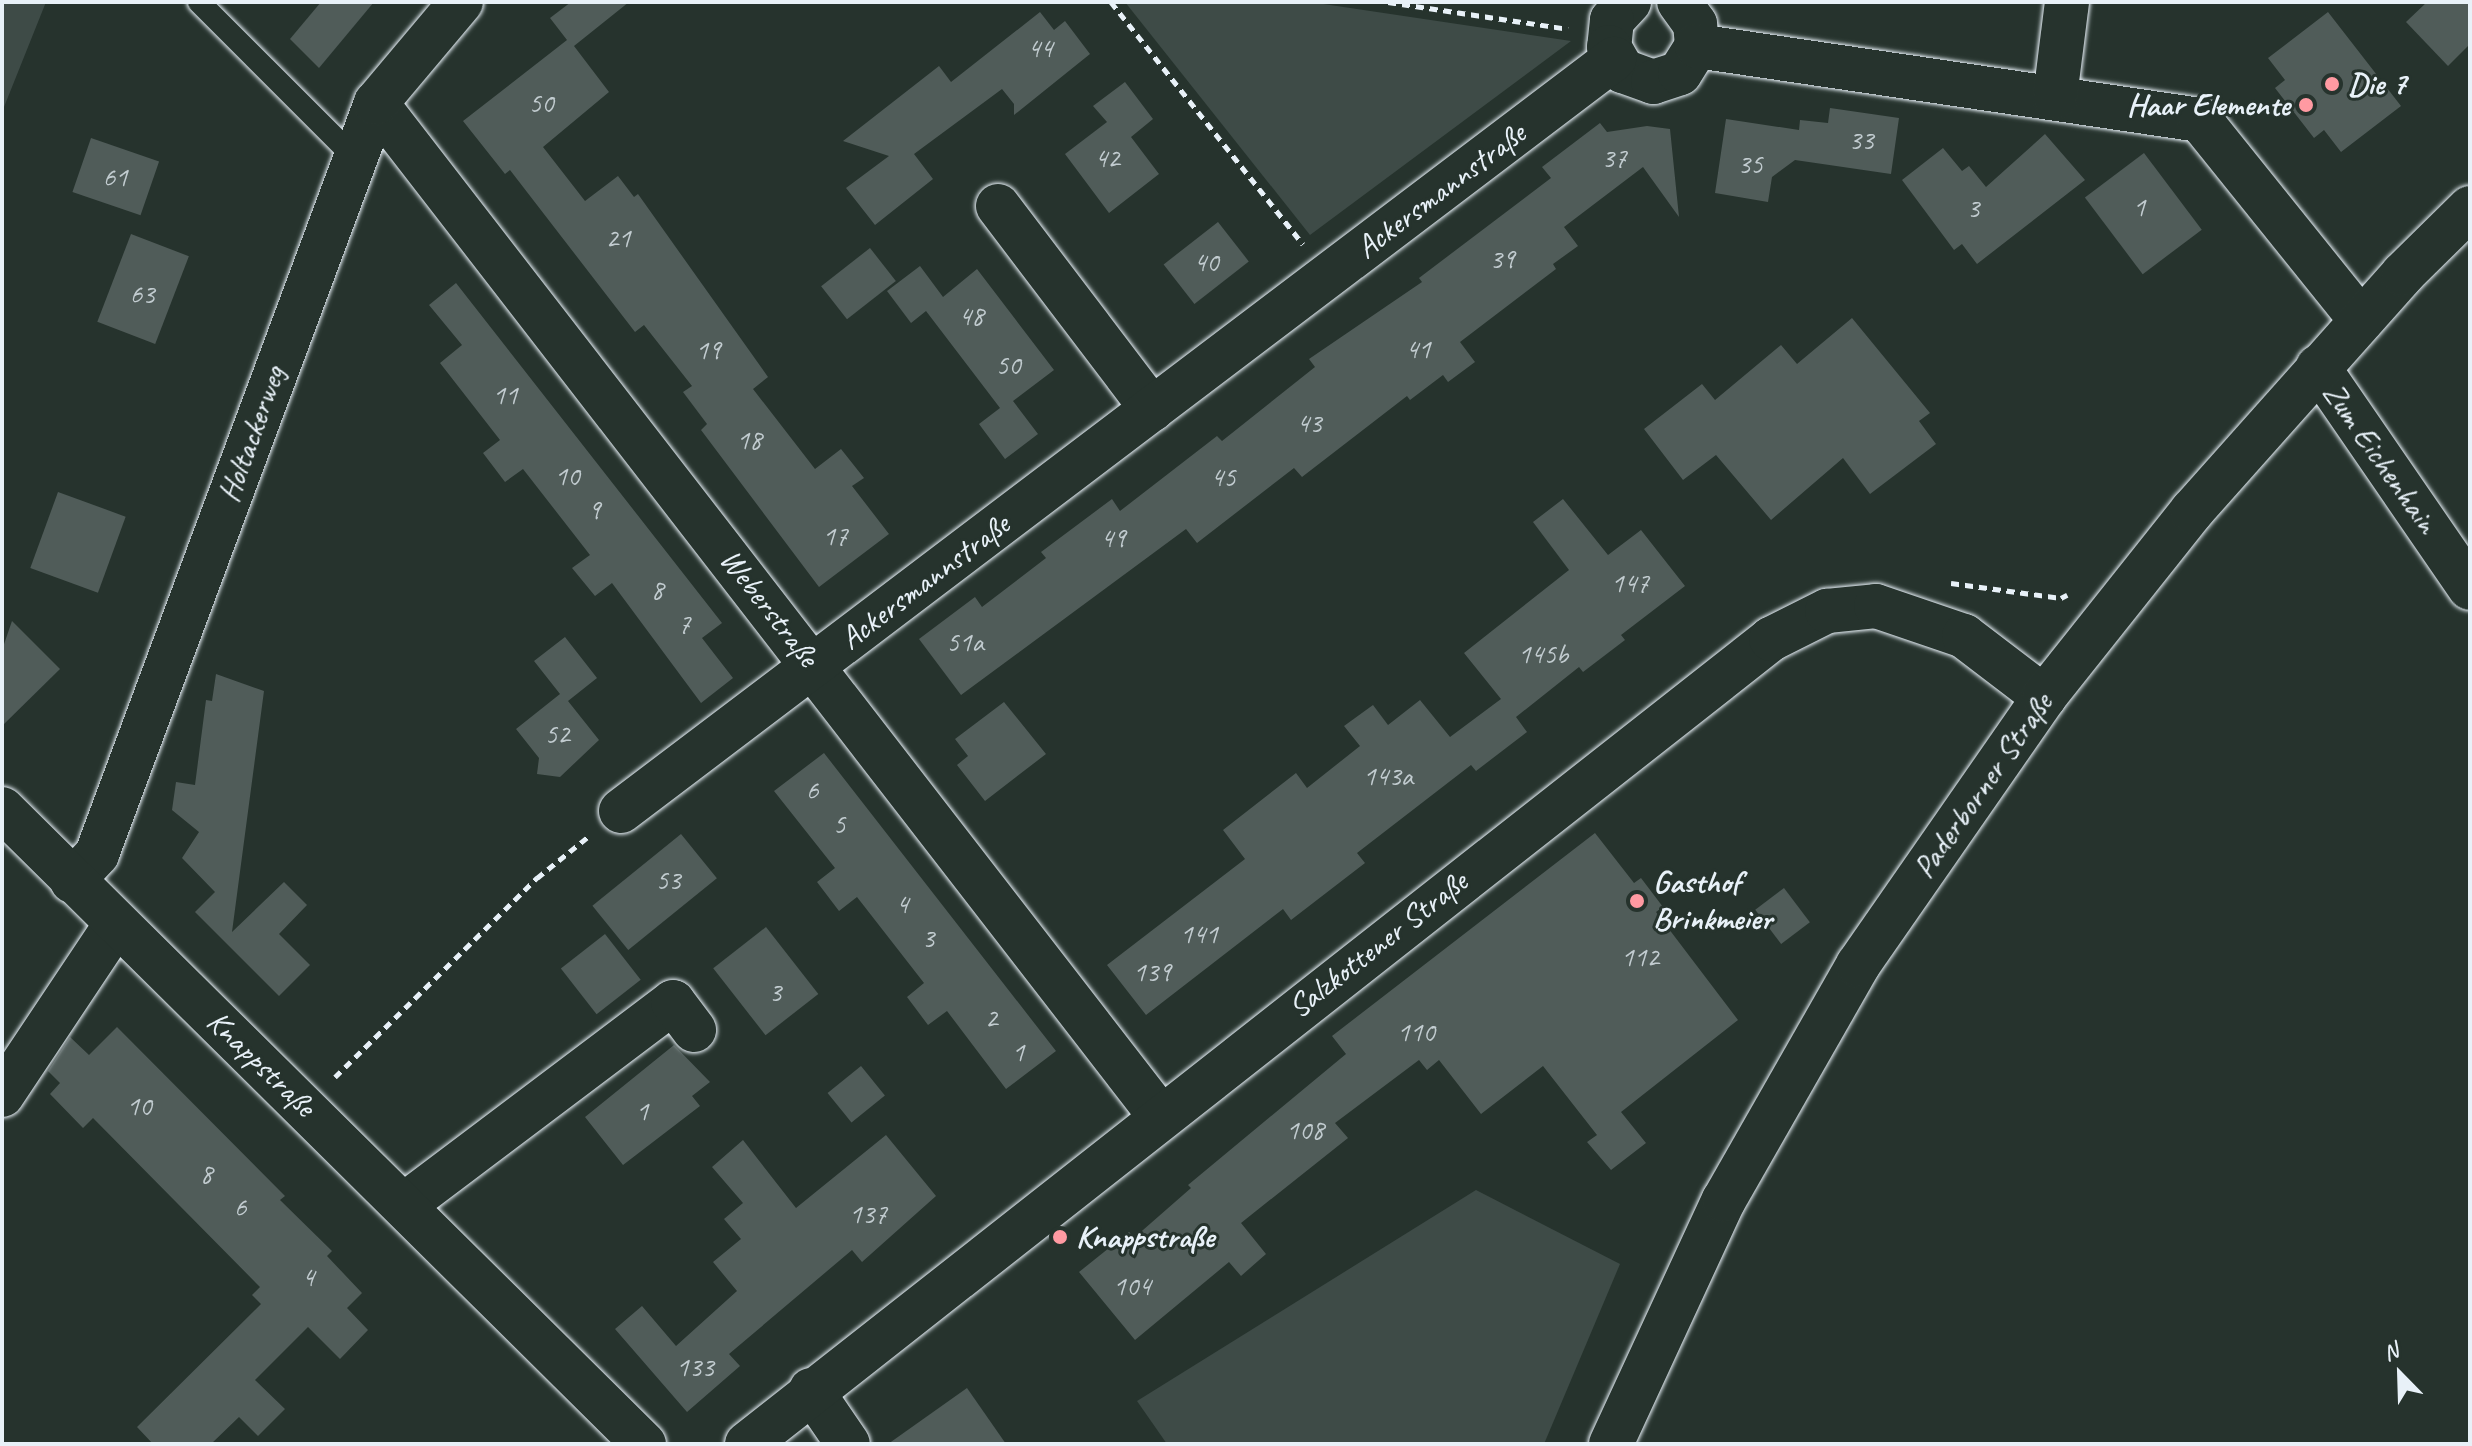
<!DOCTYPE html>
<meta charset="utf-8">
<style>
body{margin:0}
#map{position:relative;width:2472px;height:1446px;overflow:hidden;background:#26332d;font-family:Caveat,sans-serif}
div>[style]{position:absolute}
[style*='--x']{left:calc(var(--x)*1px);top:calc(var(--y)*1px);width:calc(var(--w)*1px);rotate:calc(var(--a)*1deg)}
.green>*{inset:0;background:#3e4b47}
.building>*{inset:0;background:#505c59;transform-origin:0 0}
.path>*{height:5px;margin-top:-2.5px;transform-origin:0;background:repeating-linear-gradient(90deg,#e8f1f8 0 8px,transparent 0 14px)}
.roads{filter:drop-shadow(0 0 2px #e8f1f8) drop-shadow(0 0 2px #e8f1f8)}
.service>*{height:22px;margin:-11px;padding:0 11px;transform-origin:11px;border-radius:11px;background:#26332d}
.minor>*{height:44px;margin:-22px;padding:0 22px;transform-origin:22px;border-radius:22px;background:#26332d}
.tertiary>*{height:44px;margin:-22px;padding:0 22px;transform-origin:22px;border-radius:22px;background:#26332d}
.secondary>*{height:44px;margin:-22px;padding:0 22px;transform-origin:22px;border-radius:22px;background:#26332d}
.dots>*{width:22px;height:22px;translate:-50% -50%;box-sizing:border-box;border:4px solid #26332d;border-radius:50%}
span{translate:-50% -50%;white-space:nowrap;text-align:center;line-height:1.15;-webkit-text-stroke:6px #26332d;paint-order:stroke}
.number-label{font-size:28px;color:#c2ccd0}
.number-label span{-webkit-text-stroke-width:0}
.poi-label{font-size:32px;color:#e8f1f8;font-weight:700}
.left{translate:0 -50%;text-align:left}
.right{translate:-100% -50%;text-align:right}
.street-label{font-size:32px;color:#e8f1f8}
.frame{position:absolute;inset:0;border:4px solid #e8f1f8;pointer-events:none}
.north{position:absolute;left:2360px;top:1334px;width:80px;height:80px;-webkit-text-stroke:6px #26332d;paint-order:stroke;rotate:337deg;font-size:22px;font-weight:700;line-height:32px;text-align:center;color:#e8f1f8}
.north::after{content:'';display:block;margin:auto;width:28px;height:36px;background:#e8f1f8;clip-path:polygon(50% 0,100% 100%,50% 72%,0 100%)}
</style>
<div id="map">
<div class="green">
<i style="clip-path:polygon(2px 2px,46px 2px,2px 112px)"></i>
<i style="clip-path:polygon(1125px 2px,1310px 2px,1571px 41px,1310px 235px)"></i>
<i style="clip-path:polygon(1476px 1190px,1620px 1264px,1544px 1444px,1167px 1444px,1137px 1401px)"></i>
</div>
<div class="building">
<i style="clip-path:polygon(321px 2px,374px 2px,319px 68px,290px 39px)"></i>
<i style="clip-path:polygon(571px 2px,629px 2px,574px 46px,609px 92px,543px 147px,585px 201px,618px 176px,634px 197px,638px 194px,768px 377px,753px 389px,815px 469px,841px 449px,864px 478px,852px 486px,889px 534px,819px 587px,701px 430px,707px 424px,683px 392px,692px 386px,644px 325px,635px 332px,510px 170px,505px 174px,463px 121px,567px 40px,550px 18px)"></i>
<i style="clip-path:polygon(2427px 2px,2470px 2px,2470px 44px,2448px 66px,2406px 22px)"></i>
<i style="clip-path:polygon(1040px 12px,1054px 30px,1065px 21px,1090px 54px,1014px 115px,1014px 104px,1002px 89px,914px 154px,933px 179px,875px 225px,846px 188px,889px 156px,843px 141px,939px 66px,951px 82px)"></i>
<i style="clip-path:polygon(2328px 12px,2401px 106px,2341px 152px,2324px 130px,2314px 138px,2275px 88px,2285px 80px,2268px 58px)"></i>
<i style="clip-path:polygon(1125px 82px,1153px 119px,1131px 137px,1159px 174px,1109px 213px,1065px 154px,1107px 122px,1093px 106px)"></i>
<i style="clip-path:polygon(1830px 108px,1899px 118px,1891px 174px,1795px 160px,1772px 177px,1768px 202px,1715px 193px,1726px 119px,1799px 130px,1800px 120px,1828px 123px)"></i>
<i style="clip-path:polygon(1600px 123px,1607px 132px,1647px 126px,1670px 129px,1679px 217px,1643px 167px,1564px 227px,1578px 246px,1553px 264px,1556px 269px,1460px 342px,1475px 362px,1448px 382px,1443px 375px,1410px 400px,1407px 396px,1302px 477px,1294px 468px,1197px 543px,1186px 529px,961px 695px,919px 639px,975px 597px,982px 607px,1046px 558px,1041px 552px,1112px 499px,1120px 511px,1217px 436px,1222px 441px,1315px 367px,1309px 359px,1422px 282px,1419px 278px,1551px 178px,1542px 167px)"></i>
<i style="clip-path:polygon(2045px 134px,2085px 180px,1977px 264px,1962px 244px,1954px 250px,1902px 180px,1943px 148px,1962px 171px,1969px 166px,1986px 187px)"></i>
<i style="left:91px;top:138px;width:72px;height:57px;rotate:19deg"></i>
<i style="left:2144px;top:153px;width:96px;height:74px;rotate:53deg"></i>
<i style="left:1218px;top:222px;width:50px;height:69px;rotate:52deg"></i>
<i style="left:131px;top:234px;width:62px;height:94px;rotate:21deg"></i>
<i style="left:870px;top:248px;width:42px;height:62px;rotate:52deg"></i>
<i style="clip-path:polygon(920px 266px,943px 297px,977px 269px,1054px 370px,1013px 401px,1038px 434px,1005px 459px,979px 424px,1000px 408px,926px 311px,911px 323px,887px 291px)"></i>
<i style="clip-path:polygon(456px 283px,722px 623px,702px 638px,733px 678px,701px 703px,612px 583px,595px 596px,572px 568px,590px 555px,523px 469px,505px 482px,483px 453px,500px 440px,440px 363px,462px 345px,429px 305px)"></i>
<i style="clip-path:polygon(1852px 318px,1930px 413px,1919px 421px,1936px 444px,1870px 494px,1843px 458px,1771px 520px,1716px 455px,1683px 480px,1644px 429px,1702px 384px,1715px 400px,1781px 345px,1797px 364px)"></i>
<i style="left:58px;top:492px;width:72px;height:81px;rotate:20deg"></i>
<i style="clip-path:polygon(1563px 499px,1608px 555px,1641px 530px,1685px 586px,1621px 635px,1625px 640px,1583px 672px,1579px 667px,1516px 717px,1527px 732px,1476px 771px,1471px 765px,1357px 853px,1365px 863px,1291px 920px,1283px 909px,1146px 1015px,1107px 965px,1245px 859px,1223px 830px,1296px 773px,1307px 788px,1360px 746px,1344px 726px,1373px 705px,1388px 725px,1420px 700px,1450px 737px,1501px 699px,1464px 653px,1569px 570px,1533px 522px)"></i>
<i style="clip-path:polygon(12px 621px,60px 669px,2px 726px,2px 650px)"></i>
<i style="clip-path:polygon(565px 637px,597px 678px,568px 701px,599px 740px,560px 777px,537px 774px,539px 758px,516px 729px,560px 694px,534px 661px)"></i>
<i style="clip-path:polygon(216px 674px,264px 691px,232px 932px,284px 882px,307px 905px,279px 934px,310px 965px,279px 996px,195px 912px,215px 892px,182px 858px,199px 832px,172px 810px,176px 782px,195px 785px,206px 700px,212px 701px)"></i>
<i style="clip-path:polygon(1004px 702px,1046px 754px,985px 801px,957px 765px,968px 756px,955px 739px)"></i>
<i style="clip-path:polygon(824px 753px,1056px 1051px,1006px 1089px,947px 1011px,928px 1025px,907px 997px,924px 983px,857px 897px,839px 911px,817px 882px,835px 868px,774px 791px)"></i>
<i style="clip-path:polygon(1595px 833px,1634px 883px,1641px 878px,1663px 907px,1656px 912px,1738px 1020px,1621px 1112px,1646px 1143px,1611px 1170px,1587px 1142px,1597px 1135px,1543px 1066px,1481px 1114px,1439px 1060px,1427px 1070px,1419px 1060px,1335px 1123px,1348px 1138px,1241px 1223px,1266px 1254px,1241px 1276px,1229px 1262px,1135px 1340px,1079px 1272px,1129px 1232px,1135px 1237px,1191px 1188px,1188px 1185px,1346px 1054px,1332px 1036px)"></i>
<i style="left:681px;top:834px;width:57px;height:114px;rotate:51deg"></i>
<i style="left:1784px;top:888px;width:43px;height:36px;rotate:53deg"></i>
<i style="left:766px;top:927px;width:85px;height:67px;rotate:52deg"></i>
<i style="left:605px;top:934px;width:58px;height:56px;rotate:52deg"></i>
<i style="clip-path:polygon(117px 1027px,285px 1196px,280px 1200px,332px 1251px,327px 1256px,362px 1293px,347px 1308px,368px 1330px,340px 1359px,308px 1327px,255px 1380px,285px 1409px,258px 1436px,239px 1417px,211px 1444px,153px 1444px,137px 1427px,261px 1304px,252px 1295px,260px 1287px,93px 1118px,83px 1128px,50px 1094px,60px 1083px,48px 1071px,70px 1037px,89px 1055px)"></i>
<i style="clip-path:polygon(674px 1045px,710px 1082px,692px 1096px,700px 1106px,623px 1165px,585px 1117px)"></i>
<i style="left:861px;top:1066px;width:38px;height:43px;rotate:51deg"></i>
<i style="clip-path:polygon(886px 1135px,936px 1196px,862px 1262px,852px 1250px,729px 1354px,740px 1366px,687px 1412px,615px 1329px,642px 1306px,676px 1346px,737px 1291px,713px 1262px,741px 1239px,724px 1219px,743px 1203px,712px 1167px,743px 1140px,796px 1208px)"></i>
<i style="clip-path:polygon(967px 1388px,1006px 1444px,888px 1444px)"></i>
</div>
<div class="path">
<i style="--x:1111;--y:2;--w:309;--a:51.6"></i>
<i style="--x:1388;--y:2;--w:182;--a:8.5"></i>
<i style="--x:1951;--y:583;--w:111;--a:7.8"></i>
<i style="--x:2061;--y:598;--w:7;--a:-27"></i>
<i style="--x:335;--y:1077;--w:284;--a:-44.6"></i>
<i style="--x:537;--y:878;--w:67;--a:-38.9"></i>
</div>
<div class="roads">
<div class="service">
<i style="--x:199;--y:2;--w:219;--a:45"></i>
</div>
<div class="minor">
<i style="--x:1629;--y:2;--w:25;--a:133"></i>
<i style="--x:1612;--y:20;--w:27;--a:96"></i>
<i style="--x:1609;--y:47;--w:28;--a:60"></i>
<i style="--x:1623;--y:71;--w:32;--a:20"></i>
<i style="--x:1653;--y:82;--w:28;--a:-18"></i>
<i style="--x:1680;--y:73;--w:32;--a:-58"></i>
<i style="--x:1697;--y:46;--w:22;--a:-95"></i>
<i style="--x:1695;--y:24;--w:27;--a:-126"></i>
<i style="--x:1697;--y:46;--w:508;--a:8.37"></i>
<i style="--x:2200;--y:120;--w:257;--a:51.2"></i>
<i style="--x:2055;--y:97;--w:96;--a:-82.8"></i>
<i style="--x:376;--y:103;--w:1281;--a:52.26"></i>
<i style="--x:998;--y:206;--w:255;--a:52.8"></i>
<i style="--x:2318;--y:367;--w:268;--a:55.5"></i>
<i style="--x:621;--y:811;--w:1246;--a:-37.14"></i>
<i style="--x:72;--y:881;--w:37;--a:-47"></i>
<i style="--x:97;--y:854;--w:801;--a:-69.62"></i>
<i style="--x:376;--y:103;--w:132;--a:-49.9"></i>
<i style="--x:2;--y:1095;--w:206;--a:-56.3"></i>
<i style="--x:404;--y:1205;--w:337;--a:-37"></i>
<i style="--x:673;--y:1002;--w:35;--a:53"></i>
<i style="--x:811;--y:1390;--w:65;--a:55.6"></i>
</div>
<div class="tertiary">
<i style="--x:2;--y:809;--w:903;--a:44.69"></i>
<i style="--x:747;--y:1444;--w:1303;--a:-38.17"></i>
<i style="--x:1771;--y:639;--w:63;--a:-26.6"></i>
<i style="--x:1827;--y:611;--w:49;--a:-5.8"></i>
<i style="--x:1876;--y:606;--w:93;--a:18.8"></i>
<i style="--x:1964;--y:636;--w:101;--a:37.3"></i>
</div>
<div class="secondary">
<i style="--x:1611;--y:1444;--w:269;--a:-65.2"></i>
<i style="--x:1724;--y:1200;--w:271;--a:-60.3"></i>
<i style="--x:1858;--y:965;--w:326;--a:-55.2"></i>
<i style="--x:2044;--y:697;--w:238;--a:-51.5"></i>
<i style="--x:2192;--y:511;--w:317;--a:-48.3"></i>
<i style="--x:2403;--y:274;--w:94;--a:-44.6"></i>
</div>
</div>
<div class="dots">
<i style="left:2332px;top:84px;background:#ff9aa2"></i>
<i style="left:2306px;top:105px;background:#ff9aa2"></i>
<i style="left:1637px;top:901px;background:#ff9aa2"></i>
<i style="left:1060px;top:1237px;background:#ff9aa2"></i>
</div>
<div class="number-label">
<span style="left:1040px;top:48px">44</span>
<span style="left:541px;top:103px">50</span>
<span style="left:1861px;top:140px">33</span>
<span style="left:1107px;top:158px">42</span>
<span style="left:1614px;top:158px">37</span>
<span style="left:1750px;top:164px">35</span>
<span style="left:115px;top:177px">61</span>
<span style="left:2139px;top:207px">1</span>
<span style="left:1973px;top:208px">3</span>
<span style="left:618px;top:238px">21</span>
<span style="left:1502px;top:259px">39</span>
<span style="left:1206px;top:262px">40</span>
<span style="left:142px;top:294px">63</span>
<span style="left:971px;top:316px">48</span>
<span style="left:1418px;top:349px">41</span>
<span style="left:708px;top:350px">19</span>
<span style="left:1008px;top:365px">50</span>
<span style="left:505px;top:395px">11</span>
<span style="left:1309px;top:423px">43</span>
<span style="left:749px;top:440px">18</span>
<span style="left:567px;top:476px">10</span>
<span style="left:1223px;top:477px">45</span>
<span style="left:594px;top:510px">9</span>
<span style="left:835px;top:536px">17</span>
<span style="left:1113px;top:538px">49</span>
<span style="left:1630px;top:583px">147</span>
<span style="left:657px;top:590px">8</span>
<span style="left:684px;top:624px">7</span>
<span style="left:965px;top:642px">51a</span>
<span style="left:1543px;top:654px">145b</span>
<span style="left:557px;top:734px">52</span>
<span style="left:1388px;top:776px">143a</span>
<span style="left:812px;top:790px">6</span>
<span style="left:839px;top:824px">5</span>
<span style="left:668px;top:880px">53</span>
<span style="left:902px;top:904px">4</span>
<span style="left:1199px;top:934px">141</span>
<span style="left:928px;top:938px">3</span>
<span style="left:1640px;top:957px">112</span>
<span style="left:1152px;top:972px">139</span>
<span style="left:775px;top:992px">3</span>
<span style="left:991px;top:1018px">2</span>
<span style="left:1416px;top:1032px">110</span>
<span style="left:1018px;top:1052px">1</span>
<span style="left:139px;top:1106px">10</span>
<span style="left:642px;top:1111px">1</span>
<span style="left:1305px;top:1130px">108</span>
<span style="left:206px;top:1174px">8</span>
<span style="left:240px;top:1207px">6</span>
<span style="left:868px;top:1214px">137</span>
<span style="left:308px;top:1277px">4</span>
<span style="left:1132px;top:1286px">104</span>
<span style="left:695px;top:1367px">133</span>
</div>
<div class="poi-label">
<span class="left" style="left:2348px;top:84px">Die 7</span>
<span class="right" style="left:2290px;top:105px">Haar Elemente</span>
<span class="left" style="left:1653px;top:901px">Gasthof<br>Brinkmeier</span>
<span class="left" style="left:1076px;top:1237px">Knappstraße</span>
</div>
<div class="street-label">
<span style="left:1441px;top:191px;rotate:-37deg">Ackersmannstraße</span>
<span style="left:252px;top:434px;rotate:-70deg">Holtackerweg</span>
<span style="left:2380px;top:458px;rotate:55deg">Zum Eichenhain</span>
<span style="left:925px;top:582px;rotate:-37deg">Ackersmannstraße</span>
<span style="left:769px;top:608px;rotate:52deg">Weberstraße</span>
<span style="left:1983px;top:786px;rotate:-55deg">Paderborner Straße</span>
<span style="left:1378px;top:945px;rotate:-38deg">Salzkottener Straße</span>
<span style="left:261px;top:1064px;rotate:44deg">Knappstraße</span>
</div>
<div class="frame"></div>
<div class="north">N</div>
</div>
